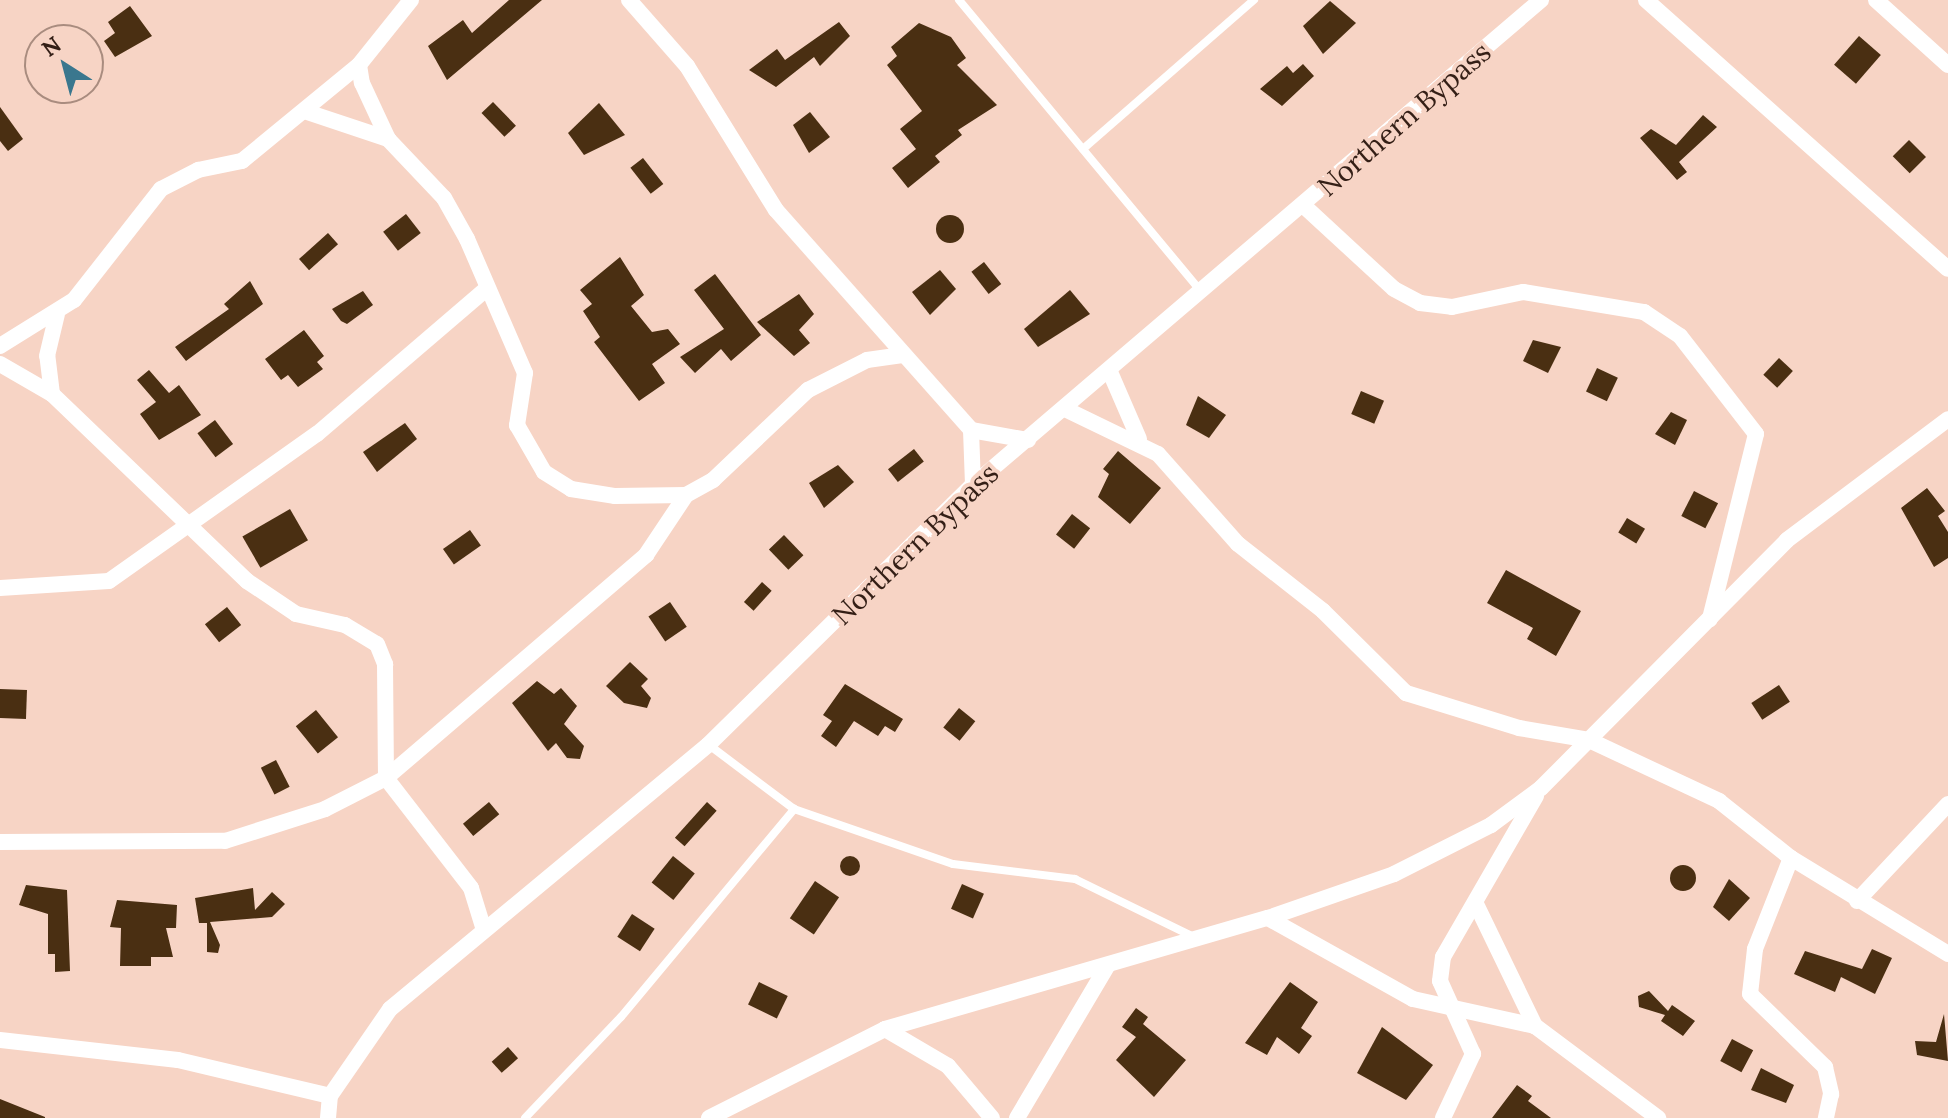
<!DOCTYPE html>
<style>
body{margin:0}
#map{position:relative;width:1948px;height:1118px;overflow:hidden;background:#f7d4c5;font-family:Lora,serif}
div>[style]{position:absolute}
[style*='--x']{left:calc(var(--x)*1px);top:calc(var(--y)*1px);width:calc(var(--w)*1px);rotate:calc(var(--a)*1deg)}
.building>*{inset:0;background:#4a2f12;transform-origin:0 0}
.round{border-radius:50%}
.service>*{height:8px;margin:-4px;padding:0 4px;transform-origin:4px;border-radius:4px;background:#fff}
.minor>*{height:16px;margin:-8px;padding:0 8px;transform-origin:8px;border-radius:8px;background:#fff}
span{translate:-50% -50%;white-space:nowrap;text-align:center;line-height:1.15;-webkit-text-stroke:8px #f7d4c5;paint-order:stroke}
.street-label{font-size:28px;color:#341f16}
.north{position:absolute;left:24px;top:24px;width:80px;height:80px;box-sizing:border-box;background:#f7d4c5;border:2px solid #a98c7f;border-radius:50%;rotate:324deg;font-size:22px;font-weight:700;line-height:32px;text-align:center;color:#341f16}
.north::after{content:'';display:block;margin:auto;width:28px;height:36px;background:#3a778e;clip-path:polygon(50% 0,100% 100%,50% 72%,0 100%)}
</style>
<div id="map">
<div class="building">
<i style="clip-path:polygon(509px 0,542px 0,447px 80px,428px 46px,463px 20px,472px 33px)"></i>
<i style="clip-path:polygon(1330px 1px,1356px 23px,1323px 54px,1303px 26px)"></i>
<i style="clip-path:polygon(130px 6px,152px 36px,115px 57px,104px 41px,115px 33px,108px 22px)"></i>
<i style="clip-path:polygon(839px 22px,850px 36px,820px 66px,814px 57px,776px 87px,749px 70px,777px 49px,785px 60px)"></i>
<i style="clip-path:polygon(919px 23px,951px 37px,966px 58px,957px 65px,997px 105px,958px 130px,962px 135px,935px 156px,940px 162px,908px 188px,892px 168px,916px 149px,900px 129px,922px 111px,887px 65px,897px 56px,891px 47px)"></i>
<i style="left:1859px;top:36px;width:29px;height:38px;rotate:41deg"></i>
<i style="clip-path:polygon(1303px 64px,1314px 76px,1282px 106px,1260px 89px,1287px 66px,1293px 73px)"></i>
<i style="left:493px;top:102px;width:33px;height:16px;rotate:46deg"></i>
<i style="clip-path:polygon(599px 103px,625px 135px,584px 155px,568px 133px)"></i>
<i style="clip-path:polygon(0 107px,23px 139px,8px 151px,0 141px)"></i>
<i style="clip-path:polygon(810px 112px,830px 137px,809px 153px,793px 125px)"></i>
<i style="clip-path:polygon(1703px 115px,1717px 127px,1679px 162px,1687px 172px,1677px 180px,1640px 138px,1651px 129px,1676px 145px)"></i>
<i style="left:1909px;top:140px;width:24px;height:23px;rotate:45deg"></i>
<i style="left:643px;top:158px;width:33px;height:16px;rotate:52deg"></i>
<i style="left:406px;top:214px;width:24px;height:29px;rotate:52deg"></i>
<i class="round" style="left:936px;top:215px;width:28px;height:28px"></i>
<i style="left:328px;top:233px;width:15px;height:39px;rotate:48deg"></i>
<i style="clip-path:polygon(620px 257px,644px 295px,631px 306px,652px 332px,668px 329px,680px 344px,652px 364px,665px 383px,639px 401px,594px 342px,600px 337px,583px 311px,592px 304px,580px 290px)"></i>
<i style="left:984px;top:262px;width:28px;height:16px;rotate:52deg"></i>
<i style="clip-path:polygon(940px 270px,956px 289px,930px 315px,912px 292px)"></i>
<i style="clip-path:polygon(715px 274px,761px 335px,731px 361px,721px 349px,695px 373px,680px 357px,724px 329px,694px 290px)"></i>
<i style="clip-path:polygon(250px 281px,263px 304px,186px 361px,175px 347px,229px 309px,224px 304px)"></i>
<i style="clip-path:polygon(1070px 290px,1090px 314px,1038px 347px,1024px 329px)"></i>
<i style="clip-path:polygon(363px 291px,373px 305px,347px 324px,341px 321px,332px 309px)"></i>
<i style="clip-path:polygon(799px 294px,814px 314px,799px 330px,810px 343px,794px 356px,757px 322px)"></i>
<i style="clip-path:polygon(304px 330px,324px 356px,317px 362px,323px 369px,298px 387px,288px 375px,281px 380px,265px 359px)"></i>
<i style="clip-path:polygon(1533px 340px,1561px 347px,1548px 373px,1523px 361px)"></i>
<i style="left:1779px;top:358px;width:19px;height:23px;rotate:43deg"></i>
<i style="left:1597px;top:368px;width:23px;height:26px;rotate:25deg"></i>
<i style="clip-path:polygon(149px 370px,169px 393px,179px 385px,201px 415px,159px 440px,140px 414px,156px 402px,137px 380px)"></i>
<i style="left:1361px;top:391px;width:25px;height:25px;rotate:23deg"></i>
<i style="clip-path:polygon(1198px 396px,1226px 415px,1209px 438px,1186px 425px)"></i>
<i style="clip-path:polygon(1671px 412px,1687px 420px,1675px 445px,1655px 434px)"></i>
<i style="left:215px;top:420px;width:30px;height:22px;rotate:53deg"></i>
<i style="clip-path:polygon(405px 423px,417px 439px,377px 472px,363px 452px)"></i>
<i style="left:914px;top:449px;width:16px;height:33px;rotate:52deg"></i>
<i style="clip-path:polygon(1118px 451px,1161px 488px,1130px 524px,1098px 497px,1109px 474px,1103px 469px)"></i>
<i style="clip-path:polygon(838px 465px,854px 482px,824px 508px,809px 483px)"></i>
<i style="clip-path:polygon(1927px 488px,1945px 511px,1938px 516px,1948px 532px,1948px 558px,1934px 567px,1901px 508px)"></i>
<i style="left:1694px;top:491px;width:27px;height:28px;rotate:27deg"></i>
<i style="left:290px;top:509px;width:36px;height:55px;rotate:60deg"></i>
<i style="left:1072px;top:514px;width:23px;height:26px;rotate:38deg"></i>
<i style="left:1627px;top:518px;width:21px;height:17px;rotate:31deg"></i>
<i style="left:470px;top:530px;width:19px;height:33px;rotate:55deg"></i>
<i style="left:784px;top:535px;width:28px;height:21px;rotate:46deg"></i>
<i style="clip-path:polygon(1506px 570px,1581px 611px,1556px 656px,1527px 639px,1533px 628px,1487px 603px)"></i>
<i style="left:762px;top:582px;width:13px;height:27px;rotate:42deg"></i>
<i style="left:670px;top:602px;width:30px;height:26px;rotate:56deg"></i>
<i style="left:227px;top:607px;width:23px;height:28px;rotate:52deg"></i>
<i style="clip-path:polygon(630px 662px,648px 679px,641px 686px,651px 698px,647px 708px,624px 703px,606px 686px)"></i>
<i style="clip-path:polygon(537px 681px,554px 694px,561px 688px,577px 706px,564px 724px,584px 746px,580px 759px,567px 758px,556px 743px,548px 751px,512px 703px)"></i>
<i style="clip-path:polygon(845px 684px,903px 719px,895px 732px,885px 726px,878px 736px,854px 721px,836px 747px,821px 736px,832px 721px,823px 715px)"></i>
<i style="left:1779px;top:685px;width:20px;height:33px;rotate:57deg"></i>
<i style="left:0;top:689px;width:27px;height:29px;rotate:2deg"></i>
<i style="left:959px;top:708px;width:21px;height:25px;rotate:39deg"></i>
<i style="left:316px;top:710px;width:35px;height:26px;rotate:51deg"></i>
<i style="left:276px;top:760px;width:30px;height:17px;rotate:63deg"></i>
<i style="left:489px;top:802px;width:16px;height:34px;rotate:50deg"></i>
<i style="left:707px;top:802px;width:13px;height:48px;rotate:42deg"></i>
<i class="round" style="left:840px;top:856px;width:20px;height:20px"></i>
<i style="left:673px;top:856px;width:28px;height:34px;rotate:39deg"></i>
<i class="round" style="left:1670px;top:865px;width:26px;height:26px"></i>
<i style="clip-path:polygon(1729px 879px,1750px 898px,1729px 921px,1713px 907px)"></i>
<i style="left:815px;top:881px;width:29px;height:45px;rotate:34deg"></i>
<i style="left:962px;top:884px;width:24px;height:27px;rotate:24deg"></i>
<i style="clip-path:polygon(26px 885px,67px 890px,70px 971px,55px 972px,55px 954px,48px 954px,48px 914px,19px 905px)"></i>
<i style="clip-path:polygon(253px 888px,255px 910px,272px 892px,285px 904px,272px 917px,210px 922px,220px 945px,218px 953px,207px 952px,207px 923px,199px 923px,195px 898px)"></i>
<i style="clip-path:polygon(117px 900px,177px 905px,176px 928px,166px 928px,173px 957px,151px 957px,151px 966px,120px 966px,121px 928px,110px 927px)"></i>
<i style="left:632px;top:914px;width:27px;height:27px;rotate:33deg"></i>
<i style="clip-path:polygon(1872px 949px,1892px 958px,1875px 994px,1841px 977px,1835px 992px,1794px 974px,1805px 951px,1862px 969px)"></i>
<i style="left:759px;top:982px;width:32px;height:25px;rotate:26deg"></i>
<i style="clip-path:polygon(1290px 982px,1318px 1002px,1301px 1028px,1312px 1036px,1299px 1054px,1277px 1037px,1267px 1055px,1245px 1043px)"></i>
<i style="clip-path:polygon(1649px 991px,1668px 1011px,1672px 1005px,1695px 1021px,1683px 1036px,1661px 1021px,1665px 1015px,1639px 1007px,1638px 996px)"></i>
<i style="clip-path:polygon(1136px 1008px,1148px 1017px,1143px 1024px,1186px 1060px,1154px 1097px,1116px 1060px,1136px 1037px,1122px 1027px)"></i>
<i style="clip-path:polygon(1944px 1014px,1948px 1061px,1917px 1055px,1915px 1041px,1936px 1042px)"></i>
<i style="clip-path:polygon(1382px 1027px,1433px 1065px,1406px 1100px,1357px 1073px)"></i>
<i style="left:1732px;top:1039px;width:24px;height:25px;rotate:28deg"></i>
<i style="left:508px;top:1047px;width:15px;height:22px;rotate:48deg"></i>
<i style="clip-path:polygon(1761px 1068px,1794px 1085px,1786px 1103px,1751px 1090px)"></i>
<i style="clip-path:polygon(1517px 1085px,1532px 1096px,1528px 1101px,1551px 1118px,1492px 1118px)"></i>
<i style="clip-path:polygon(0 1099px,45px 1117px,45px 1118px,0 1118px)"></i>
</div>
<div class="service">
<i style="--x:959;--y:0;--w:377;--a:50.3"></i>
<i style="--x:1083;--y:149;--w:227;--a:-41.1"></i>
<i style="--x:709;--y:745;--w:106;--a:37"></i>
<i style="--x:794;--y:809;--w:168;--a:19.1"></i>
<i style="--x:953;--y:864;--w:123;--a:7"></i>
<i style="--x:1075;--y:879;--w:132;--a:26"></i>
<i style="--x:525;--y:1118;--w:139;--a:-46.5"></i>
<i style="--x:621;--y:1017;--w:271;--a:-50.2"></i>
</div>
<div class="minor">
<i style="--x:411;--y:0;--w:83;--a:128.7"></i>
<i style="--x:359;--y:65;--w:18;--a:81"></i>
<i style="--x:362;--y:83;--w:62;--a:65.1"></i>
<i style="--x:388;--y:139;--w:81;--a:46.5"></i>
<i style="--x:444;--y:198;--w:47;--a:60.7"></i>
<i style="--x:467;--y:239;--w:146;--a:66.6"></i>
<i style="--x:525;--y:373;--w:53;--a:98.7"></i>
<i style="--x:517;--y:425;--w:54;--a:60.1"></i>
<i style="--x:544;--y:472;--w:32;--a:32"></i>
<i style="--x:571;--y:489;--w:45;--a:9"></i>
<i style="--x:615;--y:496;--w:71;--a:-0.8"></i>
<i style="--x:686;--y:495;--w:31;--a:-29"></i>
<i style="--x:713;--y:480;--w:131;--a:-43.5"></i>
<i style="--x:808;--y:390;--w:66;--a:-27"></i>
<i style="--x:867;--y:360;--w:34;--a:-8"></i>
<i style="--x:629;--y:0;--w:88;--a:48.7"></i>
<i style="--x:687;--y:66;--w:169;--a:58.3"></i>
<i style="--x:776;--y:210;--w:294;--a:48.4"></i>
<i style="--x:971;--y:430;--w:55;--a:87.9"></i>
<i style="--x:1646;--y:0;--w:404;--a:41.7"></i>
<i style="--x:1876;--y:0;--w:97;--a:42.1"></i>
<i style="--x:304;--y:111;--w:89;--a:18.4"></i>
<i style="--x:1304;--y:206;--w:122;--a:42.7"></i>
<i style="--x:1394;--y:289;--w:30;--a:28"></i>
<i style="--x:1420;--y:303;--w:32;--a:7"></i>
<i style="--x:1452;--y:307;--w:73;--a:-11.9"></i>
<i style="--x:1523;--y:292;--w:123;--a:9.4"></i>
<i style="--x:1644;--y:312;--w:43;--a:33.7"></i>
<i style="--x:1680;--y:336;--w:124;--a:52.2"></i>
<i style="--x:1756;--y:434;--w:191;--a:104"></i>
<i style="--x:0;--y:346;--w:87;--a:-31.9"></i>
<i style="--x:74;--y:300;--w:141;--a:-51.9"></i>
<i style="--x:161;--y:189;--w:42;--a:-27.2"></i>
<i style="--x:198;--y:170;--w:45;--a:-11.6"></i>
<i style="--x:242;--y:161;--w:151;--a:-39.4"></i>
<i style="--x:0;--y:364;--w:60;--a:30"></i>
<i style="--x:52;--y:394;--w:270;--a:43.8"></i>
<i style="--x:247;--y:581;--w:59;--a:34"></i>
<i style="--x:296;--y:614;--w:50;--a:12.7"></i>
<i style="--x:345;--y:625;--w:37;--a:31"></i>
<i style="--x:377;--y:644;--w:22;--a:68"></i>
<i style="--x:385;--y:664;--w:114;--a:89.5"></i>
<i style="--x:386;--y:778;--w:139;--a:52.3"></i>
<i style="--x:471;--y:888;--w:44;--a:72.8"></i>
<i style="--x:1110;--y:372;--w:73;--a:66.6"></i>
<i style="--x:52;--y:394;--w:38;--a:-97"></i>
<i style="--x:47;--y:356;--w:43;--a:-76.6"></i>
<i style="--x:1065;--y:409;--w:103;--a:25.8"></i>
<i style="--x:1158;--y:454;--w:120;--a:48.4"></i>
<i style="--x:1238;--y:544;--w:108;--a:38.2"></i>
<i style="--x:1323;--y:611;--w:117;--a:44.7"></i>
<i style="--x:1406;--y:693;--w:118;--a:17.2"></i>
<i style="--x:1519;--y:728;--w:71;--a:9.7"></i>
<i style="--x:1589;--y:740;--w:144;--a:25.1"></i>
<i style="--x:1719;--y:801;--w:92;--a:38.4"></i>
<i style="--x:1791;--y:858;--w:184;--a:31.4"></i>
<i style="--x:971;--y:430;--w:58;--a:10"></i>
<i style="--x:0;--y:588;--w:109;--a:-3.7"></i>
<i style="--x:109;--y:581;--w:255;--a:-35.3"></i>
<i style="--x:317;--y:434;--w:223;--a:-40.6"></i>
<i style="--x:0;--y:842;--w:225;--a:-0.3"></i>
<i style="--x:225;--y:841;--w:105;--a:-17.7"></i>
<i style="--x:325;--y:809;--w:68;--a:-26.9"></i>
<i style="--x:386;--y:778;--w:343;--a:-40.6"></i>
<i style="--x:646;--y:555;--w:72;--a:-56.3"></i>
<i style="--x:1791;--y:858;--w:98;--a:111.6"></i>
<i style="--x:1755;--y:949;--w:45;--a:96.3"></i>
<i style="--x:1750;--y:994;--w:105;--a:44.2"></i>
<i style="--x:1825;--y:1067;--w:28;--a:77"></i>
<i style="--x:1831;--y:1094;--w:25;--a:102"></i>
<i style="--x:1857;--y:901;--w:133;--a:-46.8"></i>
<i style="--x:1476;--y:904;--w:136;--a:64.2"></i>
<i style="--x:1268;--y:918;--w:166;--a:29.2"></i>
<i style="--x:1413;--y:999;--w:125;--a:12.5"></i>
<i style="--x:1535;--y:1026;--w:154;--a:36.8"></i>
<i style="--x:885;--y:1029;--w:73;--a:30.4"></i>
<i style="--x:948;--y:1066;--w:68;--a:49.8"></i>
<i style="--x:0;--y:1040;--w:179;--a:6.4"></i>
<i style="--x:178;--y:1060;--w:156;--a:13.3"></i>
<i style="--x:328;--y:1118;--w:22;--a:-85"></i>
<i style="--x:330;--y:1096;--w:106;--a:-55.4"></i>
<i style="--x:390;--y:1009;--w:413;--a:-39.7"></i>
<i style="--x:708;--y:745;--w:371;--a:-44.5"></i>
<i style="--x:973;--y:485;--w:747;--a:-40.49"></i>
<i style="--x:709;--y:1118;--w:197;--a:-26.8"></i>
<i style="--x:885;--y:1029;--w:399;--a:-16.2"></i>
<i style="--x:1268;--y:918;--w:133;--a:-19.2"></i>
<i style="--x:1394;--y:874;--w:109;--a:-26.8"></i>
<i style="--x:1491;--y:825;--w:62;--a:-36.5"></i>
<i style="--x:1541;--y:788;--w:349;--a:-45.2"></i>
<i style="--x:1787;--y:540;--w:201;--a:-36.9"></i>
<i style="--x:1017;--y:1118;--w:178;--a:-59.3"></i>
<i style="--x:1443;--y:1118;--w:71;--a:-64.9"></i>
<i style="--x:1473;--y:1054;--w:80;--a:-114.3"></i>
<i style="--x:1440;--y:981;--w:24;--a:-83"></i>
<i style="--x:1443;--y:957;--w:186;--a:-60"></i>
</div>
<div class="street-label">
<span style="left:1404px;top:119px;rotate:-41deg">Northern Bypass</span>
<span style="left:915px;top:544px;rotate:-44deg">Northern Bypass</span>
</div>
<div class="north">N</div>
</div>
